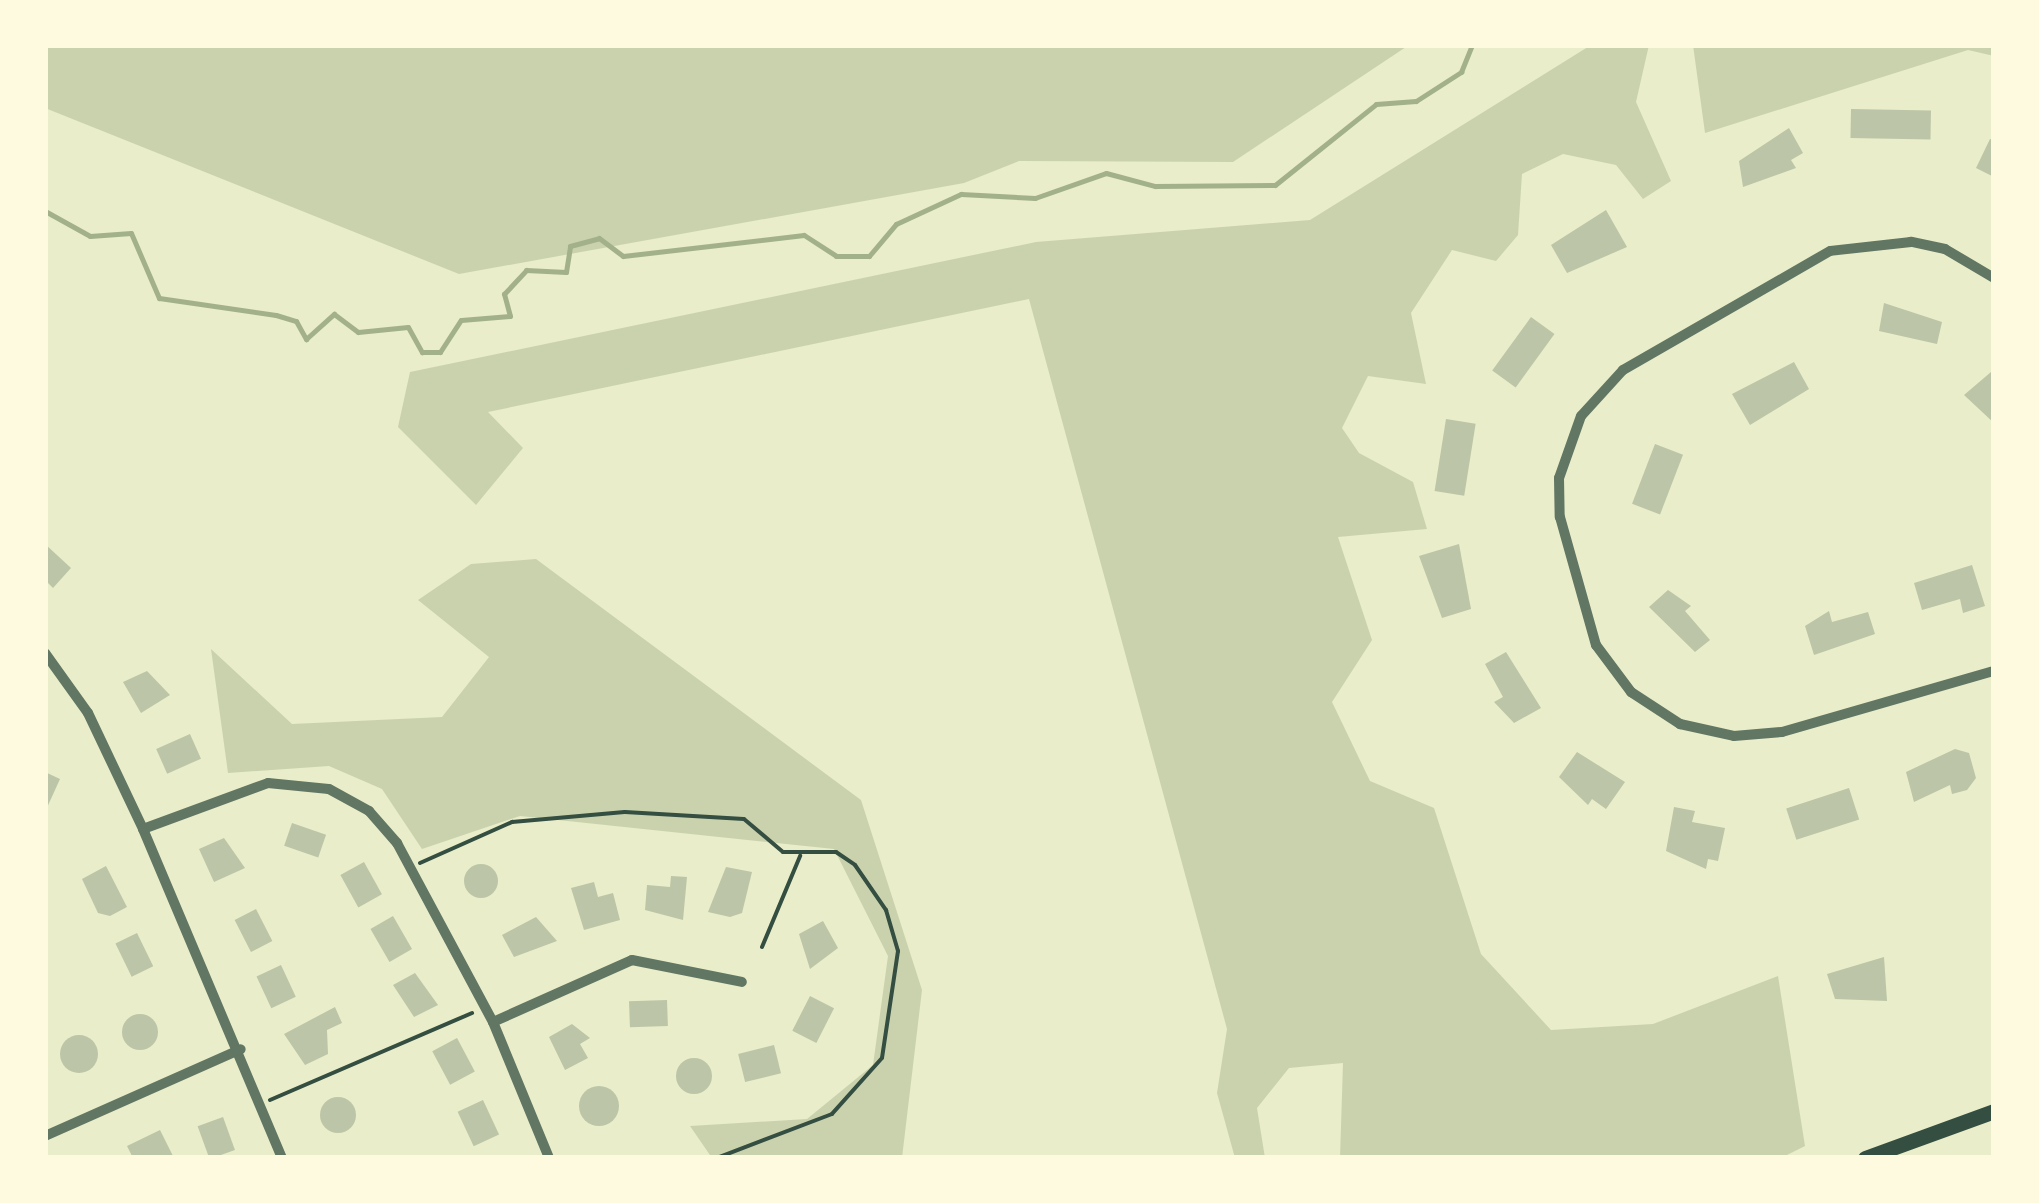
<!DOCTYPE html>
<style>
body{margin:0}
#map{position:relative;width:2039px;height:1203px;overflow:hidden;background:#e9edc9;font-family:Signika,sans-serif}
div>[style]{position:absolute}
[style*='--x']{left:calc(var(--x)*1px);top:calc(var(--y)*1px);width:calc(var(--w)*1px);rotate:calc(var(--a)*1deg)}
.green>*{inset:0;background:#cad2ad}
.stream>*{height:5px;margin:-2.5px;padding:0 2.5px;transform-origin:2.5px;border-radius:2.5px;background:#a3b18a}
.building>*{inset:0;background:#bcc5a7;transform-origin:0 0}
.round{border-radius:50%}
.path>*{height:4px;margin:-2px;padding:0 2px;transform-origin:2px;border-radius:2px;background:#344e41}
.minor>*{height:10px;margin:-5px;padding:0 5px;transform-origin:5px;border-radius:5px;background:#617663}
.secondary>*{height:15px;margin:-7.5px;padding:0 7.5px;transform-origin:7.5px;border-radius:7.5px;background:#344e41}
span{translate:-50% -50%;white-space:nowrap;text-align:center;line-height:1.15;-webkit-text-stroke:9px #fefae0;paint-order:stroke}
.frame{position:absolute;inset:0;border:48px solid #fefae0;pointer-events:none}
</style>
<div id="map">
<div class="green">
<i style="clip-path:polygon(45px 45px,1409px 45px,1233px 162px,1019px 161px,964px 183px,459px 274px,45px 108px)"></i>
<i style="clip-path:polygon(1591px 45px,1649px 45px,1636px 102px,1671px 181px,1643px 199px,1616px 165px,1563px 154px,1522px 174px,1518px 235px,1496px 261px,1452px 250px,1411px 313px,1426px 384px,1368px 376px,1342px 428px,1359px 453px,1413px 482px,1427px 529px,1338px 537px,1372px 640px,1332px 702px,1370px 781px,1434px 808px,1481px 954px,1551px 1030px,1653px 1024px,1778px 976px,1805px 1146px,1781px 1158px,1340px 1158px,1343px 1063px,1289px 1068px,1257px 1108px,1265px 1158px,1235px 1158px,1217px 1093px,1227px 1029px,1029px 299px,488px 412px,523px 448px,476px 505px,398px 427px,410px 372px,1036px 242px,1310px 220px)"></i>
<i style="clip-path:polygon(1693px 45px,1994px 45px,1994px 56px,1968px 50px,1705px 133px)"></i>
<i style="clip-path:polygon(536px 559px,861px 800px,922px 990px,902px 1158px,712px 1158px,690px 1126px,807px 1119px,873px 1065px,888px 956px,834px 849px,520px 816px,422px 849px,382px 789px,329px 766px,228px 773px,211px 649px,292px 724px,442px 717px,489px 657px,418px 600px,471px 564px)"></i>
</div>
<div class="stream">
<i style="--x:45;--y:211;--w:51;--a:29.1"></i>
<i style="--x:90;--y:236;--w:41;--a:-4.2"></i>
<i style="--x:131;--y:233;--w:71;--a:66.7"></i>
<i style="--x:159;--y:298;--w:118;--a:8.3"></i>
<i style="--x:276;--y:315;--w:21;--a:17"></i>
<i style="--x:296;--y:321;--w:21;--a:61"></i>
<i style="--x:306;--y:339;--w:38;--a:-42"></i>
<i style="--x:334;--y:314;--w:30;--a:37"></i>
<i style="--x:358;--y:332;--w:50;--a:-5.7"></i>
<i style="--x:408;--y:327;--w:29;--a:61"></i>
<i style="--x:422;--y:352;--w:18;--a:0"></i>
<i style="--x:440;--y:352;--w:38;--a:-57"></i>
<i style="--x:461;--y:320;--w:49;--a:-4.7"></i>
<i style="--x:510;--y:316;--w:23;--a:-105"></i>
<i style="--x:504;--y:294;--w:33;--a:-47"></i>
<i style="--x:526;--y:270;--w:40;--a:2.9"></i>
<i style="--x:566;--y:272;--w:26;--a:-81"></i>
<i style="--x:570;--y:246;--w:30;--a:-15"></i>
<i style="--x:599;--y:238;--w:30;--a:37"></i>
<i style="--x:623;--y:256;--w:182;--a:-6.6"></i>
<i style="--x:804;--y:235;--w:38;--a:33"></i>
<i style="--x:836;--y:256;--w:33;--a:0"></i>
<i style="--x:869;--y:256;--w:42;--a:-49.8"></i>
<i style="--x:896;--y:224;--w:72;--a:-24.8"></i>
<i style="--x:961;--y:194;--w:74;--a:3.1"></i>
<i style="--x:1035;--y:198;--w:75;--a:-19.4"></i>
<i style="--x:1106;--y:173;--w:51;--a:14.9"></i>
<i style="--x:1155;--y:186;--w:120;--a:-0.5"></i>
<i style="--x:1275;--y:185;--w:129;--a:-38.7"></i>
<i style="--x:1376;--y:104;--w:40;--a:-4.3"></i>
<i style="--x:1416;--y:101;--w:54;--a:-32.8"></i>
<i style="--x:1461;--y:72;--w:29;--a:-68"></i>
</div>
<div class="building">
<i style="left:1851px;top:109px;width:80px;height:29px;rotate:1deg"></i>
<i style="clip-path:polygon(1789px 128px,1803px 153px,1791px 160px,1796px 168px,1743px 187px,1739px 161px)"></i>
<i style="clip-path:polygon(1990px 139px,1994px 140px,1992px 176px,1976px 168px)"></i>
<i style="clip-path:polygon(1606px 210px,1627px 247px,1567px 273px,1551px 245px)"></i>
<i style="clip-path:polygon(1884px 303px,1942px 322px,1937px 344px,1879px 331px)"></i>
<i style="left:1531px;top:317px;width:29px;height:66px;rotate:36deg"></i>
<i style="clip-path:polygon(1794px 362px,1809px 389px,1750px 425px,1732px 394px)"></i>
<i style="clip-path:polygon(1991px 372px,1994px 375px,1994px 423px,1964px 395px)"></i>
<i style="left:1446px;top:419px;width:30px;height:73px;rotate:9deg"></i>
<i style="left:1655px;top:444px;width:30px;height:64px;rotate:21deg"></i>
<i style="clip-path:polygon(45px 544px,71px 568px,53px 588px,45px 580px)"></i>
<i style="clip-path:polygon(1459px 544px,1471px 609px,1442px 618px,1419px 556px)"></i>
<i style="clip-path:polygon(1972px 565px,1985px 606px,1963px 613px,1960px 599px,1922px 610px,1914px 583px)"></i>
<i style="clip-path:polygon(1668px 590px,1691px 606px,1685px 611px,1710px 640px,1695px 652px,1649px 607px)"></i>
<i style="clip-path:polygon(1829px 611px,1832px 622px,1868px 612px,1875px 634px,1814px 655px,1805px 626px)"></i>
<i style="clip-path:polygon(1506px 652px,1541px 708px,1514px 723px,1494px 702px,1503px 697px,1485px 664px)"></i>
<i style="clip-path:polygon(147px 671px,170px 695px,141px 713px,123px 682px)"></i>
<i style="left:190px;top:734px;width:27px;height:37px;rotate:66deg"></i>
<i style="clip-path:polygon(1955px 749px,1969px 753px,1976px 778px,1967px 790px,1952px 794px,1950px 785px,1914px 802px,1906px 772px)"></i>
<i style="clip-path:polygon(1577px 752px,1625px 782px,1606px 809px,1592px 799px,1588px 805px,1559px 777px)"></i>
<i style="clip-path:polygon(45px 772px,60px 779px,45px 812px)"></i>
<i style="left:1849px;top:788px;width:33px;height:66px;rotate:72deg"></i>
<i style="clip-path:polygon(1674px 807px,1695px 811px,1692px 822px,1725px 828px,1718px 861px,1708px 859px,1706px 869px,1666px 851px)"></i>
<i style="left:292px;top:823px;width:36px;height:24px;rotate:19deg"></i>
<i style="clip-path:polygon(224px 838px,245px 868px,214px 882px,199px 849px)"></i>
<i style="left:364px;top:862px;width:37px;height:27px;rotate:61deg"></i>
<i class="round" style="left:464px;top:864px;width:34px;height:34px"></i>
<i style="clip-path:polygon(106px 866px,127px 907px,110px 916px,98px 913px,82px 879px)"></i>
<i style="clip-path:polygon(726px 867px,752px 872px,742px 913px,730px 917px,708px 912px)"></i>
<i style="clip-path:polygon(671px 876px,687px 877px,683px 920px,645px 910px,647px 885px,670px 887px)"></i>
<i style="clip-path:polygon(594px 882px,598px 897px,613px 893px,620px 920px,584px 930px,571px 888px)"></i>
<i style="left:256px;top:909px;width:36px;height:24px;rotate:63deg"></i>
<i style="left:393px;top:916px;width:38px;height:26px;rotate:60deg"></i>
<i style="clip-path:polygon(536px 917px,557px 941px,514px 957px,502px 935px)"></i>
<i style="clip-path:polygon(823px 921px,838px 948px,810px 969px,799px 934px)"></i>
<i style="left:137px;top:933px;width:37px;height:24px;rotate:64deg"></i>
<i style="clip-path:polygon(1884px 957px,1887px 1001px,1835px 999px,1827px 974px)"></i>
<i style="left:281px;top:965px;width:35px;height:27px;rotate:65deg"></i>
<i style="clip-path:polygon(415px 973px,438px 1005px,414px 1017px,393px 985px)"></i>
<i style="left:810px;top:996px;width:27px;height:39px;rotate:27deg"></i>
<i style="left:667px;top:1000px;width:26px;height:38px;rotate:88deg"></i>
<i style="clip-path:polygon(335px 1007px,342px 1023px,327px 1030px,328px 1054px,305px 1065px,284px 1034px)"></i>
<i class="round" style="left:122px;top:1014px;width:36px;height:36px"></i>
<i style="clip-path:polygon(572px 1024px,590px 1038px,580px 1044px,588px 1058px,565px 1070px,549px 1037px)"></i>
<i class="round" style="left:60px;top:1035px;width:38px;height:38px"></i>
<i style="left:457px;top:1038px;width:38px;height:28px;rotate:62deg"></i>
<i style="left:774px;top:1045px;width:29px;height:37px;rotate:76deg"></i>
<i class="round" style="left:676px;top:1058px;width:36px;height:36px"></i>
<i class="round" style="left:579px;top:1086px;width:40px;height:40px"></i>
<i class="round" style="left:320px;top:1097px;width:36px;height:36px"></i>
<i style="left:483px;top:1100px;width:38px;height:28px;rotate:65deg"></i>
<i style="left:223px;top:1117px;width:35px;height:27px;rotate:70deg"></i>
<i style="clip-path:polygon(160px 1130px,174px 1158px,133px 1158px,127px 1146px)"></i>
</div>
<div class="path">
<i style="--x:420;--y:863;--w:101;--a:-24"></i>
<i style="--x:512;--y:822;--w:113;--a:-5.1"></i>
<i style="--x:625;--y:812;--w:119;--a:3.4"></i>
<i style="--x:744;--y:819;--w:51;--a:40.2"></i>
<i style="--x:783;--y:852;--w:53;--a:0"></i>
<i style="--x:836;--y:852;--w:23;--a:34"></i>
<i style="--x:855;--y:865;--w:55;--a:55.4"></i>
<i style="--x:886;--y:910;--w:43;--a:73.7"></i>
<i style="--x:898;--y:951;--w:108;--a:98.5"></i>
<i style="--x:882;--y:1058;--w:75;--a:131.8"></i>
<i style="--x:832;--y:1114;--w:123;--a:159.1"></i>
<i style="--x:762;--y:947;--w:99;--a:-67.3"></i>
<i style="--x:270;--y:1100;--w:220;--a:-23.3"></i>
</div>
<div class="minor">
<i style="--x:1994;--y:278;--w:57;--a:-149.4"></i>
<i style="--x:1945;--y:249;--w:35;--a:-168"></i>
<i style="--x:1911;--y:242;--w:81;--a:173.7"></i>
<i style="--x:1830;--y:251;--w:239;--a:150.1"></i>
<i style="--x:1623;--y:370;--w:62;--a:132.4"></i>
<i style="--x:1581;--y:416;--w:66;--a:109.5"></i>
<i style="--x:1559;--y:478;--w:39;--a:89"></i>
<i style="--x:1560;--y:517;--w:133;--a:74.3"></i>
<i style="--x:1596;--y:645;--w:59;--a:53.3"></i>
<i style="--x:1631;--y:692;--w:59;--a:33.1"></i>
<i style="--x:1680;--y:724;--w:55;--a:12.5"></i>
<i style="--x:1734;--y:736;--w:48;--a:-4.8"></i>
<i style="--x:1782;--y:732;--w:221;--a:-16.1"></i>
<i style="--x:45;--y:653;--w:74;--a:54.4"></i>
<i style="--x:88;--y:713;--w:128;--a:64.6"></i>
<i style="--x:143;--y:829;--w:357;--a:67.1"></i>
<i style="--x:143;--y:829;--w:133;--a:-20.2"></i>
<i style="--x:268;--y:783;--w:61;--a:5.6"></i>
<i style="--x:329;--y:789;--w:46;--a:28.8"></i>
<i style="--x:369;--y:811;--w:43;--a:48.8"></i>
<i style="--x:397;--y:843;--w:203;--a:61.8"></i>
<i style="--x:493;--y:1022;--w:147;--a:67.6"></i>
<i style="--x:493;--y:1022;--w:152;--a:-24"></i>
<i style="--x:632;--y:960;--w:112;--a:11.3"></i>
<i style="--x:45;--y:1136;--w:214;--a:-23.9"></i>
</div>
<div class="secondary">
<i style="--x:1865;--y:1158;--w:137;--a:-20"></i>
</div>
<div class="frame"></div>
</div>
